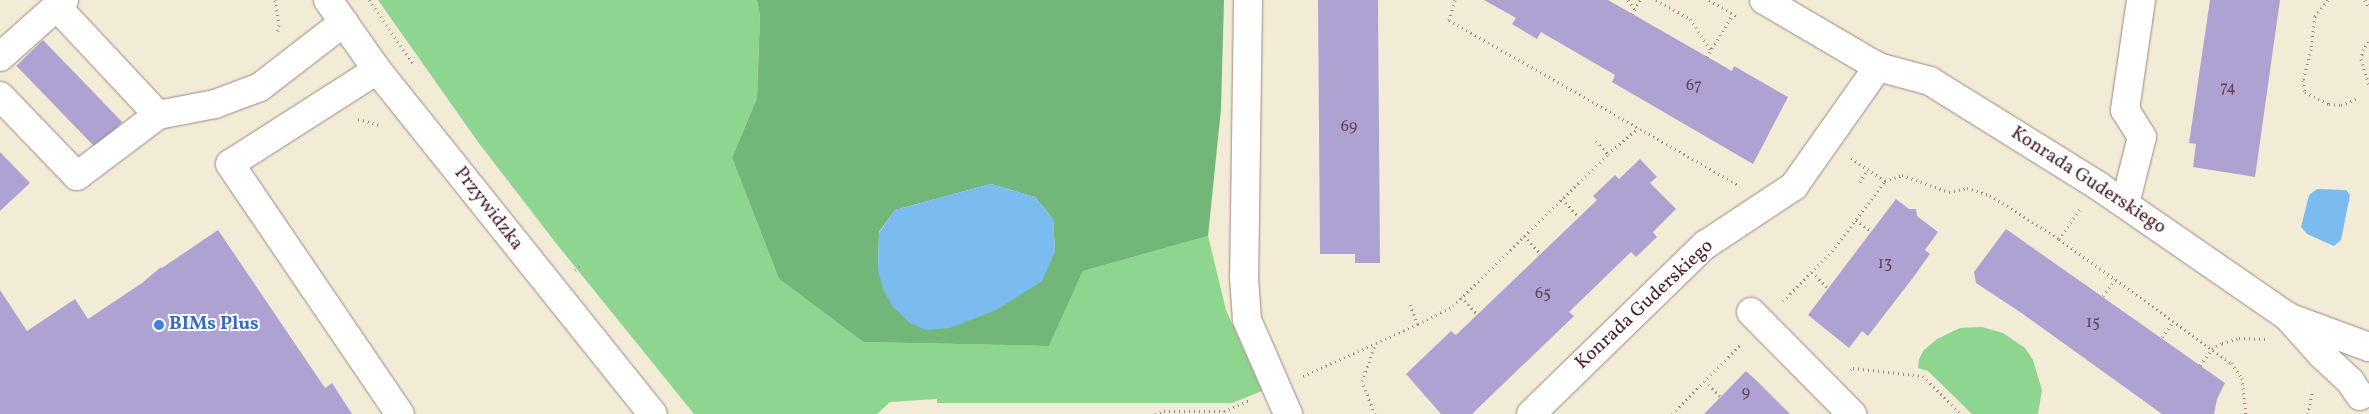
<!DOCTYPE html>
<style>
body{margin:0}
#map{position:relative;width:2369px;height:414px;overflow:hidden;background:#f2ecd7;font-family:Vollkorn,serif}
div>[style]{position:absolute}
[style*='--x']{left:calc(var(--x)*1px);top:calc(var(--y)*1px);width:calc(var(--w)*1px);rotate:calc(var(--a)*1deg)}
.green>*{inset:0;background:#8ed590}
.forest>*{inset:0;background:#72b67a}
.water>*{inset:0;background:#7abcef}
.building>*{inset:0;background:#ada2d1;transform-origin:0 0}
.path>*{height:3px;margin-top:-1.5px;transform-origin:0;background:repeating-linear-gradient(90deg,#9e8681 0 1px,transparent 0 5px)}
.roads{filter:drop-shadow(0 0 1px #9e8681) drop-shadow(0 0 1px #9e8681)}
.minor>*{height:28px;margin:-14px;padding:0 14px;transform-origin:14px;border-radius:14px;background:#fff}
.dots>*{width:14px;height:14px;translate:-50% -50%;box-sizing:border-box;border:2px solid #fff;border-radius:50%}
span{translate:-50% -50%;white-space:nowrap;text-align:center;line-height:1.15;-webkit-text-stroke:4px #fff;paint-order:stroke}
.number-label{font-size:16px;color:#634054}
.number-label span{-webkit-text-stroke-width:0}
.street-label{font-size:19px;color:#4a1f2b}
.shop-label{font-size:19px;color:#366cbe;font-weight:700}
.left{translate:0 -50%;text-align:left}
</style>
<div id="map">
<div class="green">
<i style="clip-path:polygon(378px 0,757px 0,760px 16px,757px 98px,732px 158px,779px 279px,863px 342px,1049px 346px,1083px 271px,1208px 236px,1226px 310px,1262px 391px,1232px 403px,937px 403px,937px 399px,890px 402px,877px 414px,694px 414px,559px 247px,478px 142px)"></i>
<i style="clip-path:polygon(1982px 327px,2003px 333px,2025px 348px,2033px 360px,2042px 390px,2038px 414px,1972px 414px,1928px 371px,1918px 368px,1919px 359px,1924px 350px,1937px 339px,1960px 328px)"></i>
</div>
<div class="forest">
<i style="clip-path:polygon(evenodd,757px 0,1224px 0,1221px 109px,1208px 236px,1083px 271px,1049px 346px,863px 342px,779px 279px,732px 158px,757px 98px,760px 16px,757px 0,991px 184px,1035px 197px,1053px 219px,1055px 252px,878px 270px,879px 232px,895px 210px,991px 184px)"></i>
</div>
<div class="water">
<i style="clip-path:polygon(991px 184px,1035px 197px,1053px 219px,1055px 252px,1042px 281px,996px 310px,950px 328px,926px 330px,910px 323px,893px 307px,883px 289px,878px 270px,879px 233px,895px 210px)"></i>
<i style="clip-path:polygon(2317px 189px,2346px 190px,2350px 195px,2341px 240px,2334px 246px,2307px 234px,2301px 227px,2309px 195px)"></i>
</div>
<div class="building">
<i style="clip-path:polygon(1318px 0,1378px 0,1380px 263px,1355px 263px,1355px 254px,1320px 254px)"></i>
<i style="clip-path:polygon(1484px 0,1608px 0,1732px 71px,1734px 66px,1788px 97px,1753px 164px,1612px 82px,1615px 75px,1541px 32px,1537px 39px,1512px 24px,1516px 18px)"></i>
<i style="clip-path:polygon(2210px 0,2280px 0,2255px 177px,2193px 167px,2196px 144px,2189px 143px)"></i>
<i style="left:43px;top:40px;width:114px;height:37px;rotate:46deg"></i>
<i style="clip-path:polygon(0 152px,30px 183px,0 211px)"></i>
<i style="clip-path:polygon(1640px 159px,1657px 177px,1650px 183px,1676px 209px,1653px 232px,1657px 237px,1636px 257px,1631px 252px,1569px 312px,1574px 316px,1472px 414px,1441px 414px,1406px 374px,1451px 331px,1456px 335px,1597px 200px,1593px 196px,1615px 175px,1619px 179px)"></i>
<i style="clip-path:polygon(1896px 199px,1909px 209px,1916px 209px,1917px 216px,1938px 232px,1925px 250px,1930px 254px,1912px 279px,1868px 336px,1862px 331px,1849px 348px,1808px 315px)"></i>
<i style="clip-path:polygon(2006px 229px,2225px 383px,2217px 399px,2214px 414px,2162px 414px,2020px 312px,1976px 283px,1974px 272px)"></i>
<i style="clip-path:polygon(218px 230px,325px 388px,332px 383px,352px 414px,0 414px,0 290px,27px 331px,75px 299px,88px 319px,142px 283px,161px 267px,162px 268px)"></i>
<i style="clip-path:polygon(1746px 371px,1759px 383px,1790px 414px,1704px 414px)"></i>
</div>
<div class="path">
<i style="--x:275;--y:0;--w:25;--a:81"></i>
<i style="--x:279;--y:25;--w:9;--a:103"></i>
<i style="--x:369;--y:0;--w:77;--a:55.1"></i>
<i style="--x:1455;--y:0;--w:21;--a:107"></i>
<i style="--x:1449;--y:20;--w:335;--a:29.7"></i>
<i style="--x:1628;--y:0;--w:12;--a:55"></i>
<i style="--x:1656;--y:0;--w:39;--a:29"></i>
<i style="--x:1690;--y:19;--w:37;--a:56"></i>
<i style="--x:1709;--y:0;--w:34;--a:30"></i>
<i style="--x:2328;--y:0;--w:21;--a:129"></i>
<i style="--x:2315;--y:16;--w:33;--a:97"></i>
<i style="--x:2311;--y:49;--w:32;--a:104"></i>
<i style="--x:2303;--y:80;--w:12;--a:81"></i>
<i style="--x:2305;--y:92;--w:27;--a:27"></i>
<i style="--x:2329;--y:104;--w:12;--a:5"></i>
<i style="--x:2341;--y:105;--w:18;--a:-22"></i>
<i style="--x:2365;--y:0;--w:9;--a:63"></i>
<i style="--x:1632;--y:14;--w:16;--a:-60"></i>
<i style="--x:2369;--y:42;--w:9;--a:131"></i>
<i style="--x:2363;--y:49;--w:10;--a:101"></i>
<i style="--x:2361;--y:59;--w:28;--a:73"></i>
<i style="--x:1707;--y:57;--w:50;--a:-58.8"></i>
<i style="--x:358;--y:119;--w:23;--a:15"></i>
<i style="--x:1596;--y:141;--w:18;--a:47"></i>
<i style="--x:1608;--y:154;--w:40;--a:-41"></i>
<i style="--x:1885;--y:181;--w:18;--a:-19"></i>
<i style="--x:1902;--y:175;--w:50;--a:19.9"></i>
<i style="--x:1949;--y:192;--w:18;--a:-13"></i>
<i style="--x:1967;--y:188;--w:24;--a:17"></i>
<i style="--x:1990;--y:195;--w:82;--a:32.5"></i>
<i style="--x:2059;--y:239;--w:212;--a:35.8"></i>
<i style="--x:2231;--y:363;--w:19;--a:54"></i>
<i style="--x:2242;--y:378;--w:36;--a:84"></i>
<i style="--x:1860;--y:182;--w:15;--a:-58"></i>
<i style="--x:1562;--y:199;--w:25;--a:47"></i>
<i style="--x:1856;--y:220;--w:17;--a:36"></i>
<i style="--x:1524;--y:236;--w:25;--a:47"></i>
<i style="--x:2059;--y:239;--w:37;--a:-55"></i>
<i style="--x:575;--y:270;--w:9;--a:-41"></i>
<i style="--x:1812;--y:272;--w:21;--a:45"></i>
<i style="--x:2103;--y:296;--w:21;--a:-55"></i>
<i style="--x:1461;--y:297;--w:23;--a:47"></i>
<i style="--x:1783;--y:301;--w:70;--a:-45.6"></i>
<i style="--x:1832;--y:251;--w:88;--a:-52.9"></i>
<i style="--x:1885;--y:181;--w:41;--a:-145.9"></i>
<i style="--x:1418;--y:324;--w:39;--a:-27"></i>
<i style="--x:1453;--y:306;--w:217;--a:-44.4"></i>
<i style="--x:2162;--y:337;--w:19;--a:-54"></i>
<i style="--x:2200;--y:365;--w:20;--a:-53"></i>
<i style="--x:2212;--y:349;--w:12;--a:-31"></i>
<i style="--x:2222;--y:343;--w:18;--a:-16"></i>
<i style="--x:2239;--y:338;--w:27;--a:2"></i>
<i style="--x:1851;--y:370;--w:3;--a:-45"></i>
<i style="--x:1853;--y:368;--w:70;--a:6.5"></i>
<i style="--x:1923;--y:376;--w:54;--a:45"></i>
<i style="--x:1303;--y:376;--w:80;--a:-24.3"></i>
<i style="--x:1705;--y:381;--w:21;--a:45"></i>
<i style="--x:1224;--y:411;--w:28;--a:-23"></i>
<i style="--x:1155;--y:414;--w:9;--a:-18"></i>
<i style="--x:1164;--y:411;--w:60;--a:0"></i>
<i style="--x:1224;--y:411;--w:3;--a:90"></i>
<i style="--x:1375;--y:414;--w:35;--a:-112"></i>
<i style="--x:1362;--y:381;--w:40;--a:-69.8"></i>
<i style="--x:1376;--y:343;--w:46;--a:-24.3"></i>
<i style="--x:1418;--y:324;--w:21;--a:-113"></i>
<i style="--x:1672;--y:414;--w:97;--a:-45.4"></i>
<i style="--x:2308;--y:414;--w:25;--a:-79"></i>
</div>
<div class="roads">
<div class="minor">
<i style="--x:328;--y:0;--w:85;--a:55"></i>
<i style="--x:377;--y:70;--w:441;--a:51.3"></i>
<i style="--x:1248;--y:0;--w:277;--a:90.8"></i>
<i style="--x:1244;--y:277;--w:43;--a:86"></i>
<i style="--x:1247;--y:320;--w:103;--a:66.4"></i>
<i style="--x:1764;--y:0;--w:132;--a:30.4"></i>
<i style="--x:1878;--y:67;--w:54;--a:15.1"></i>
<i style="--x:1930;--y:81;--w:197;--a:31.9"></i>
<i style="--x:2097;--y:185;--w:231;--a:34.6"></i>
<i style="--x:2287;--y:316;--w:51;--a:48.2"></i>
<i style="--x:2321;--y:354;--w:40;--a:43"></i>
<i style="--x:2350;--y:381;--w:18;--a:56"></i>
<i style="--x:56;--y:6;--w:149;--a:46.9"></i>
<i style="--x:158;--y:115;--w:58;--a:-10.9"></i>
<i style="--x:215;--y:104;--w:48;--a:-20.7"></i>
<i style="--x:260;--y:87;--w:106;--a:-37.7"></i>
<i style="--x:0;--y:57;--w:86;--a:-41.7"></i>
<i style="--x:377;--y:70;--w:174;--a:147.4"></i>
<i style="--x:230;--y:164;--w:302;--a:55.8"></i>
<i style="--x:0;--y:96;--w:111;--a:46.1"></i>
<i style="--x:77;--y:176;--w:101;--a:-37"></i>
<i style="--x:2125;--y:204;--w:69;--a:-75.8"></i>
<i style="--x:2142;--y:137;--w:32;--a:-122"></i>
<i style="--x:2125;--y:110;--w:111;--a:-81.7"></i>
<i style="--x:1751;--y:312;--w:144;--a:45.3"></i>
<i style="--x:2290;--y:318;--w:84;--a:20.2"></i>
<i style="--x:1531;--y:414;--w:243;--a:-44.2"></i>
<i style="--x:1705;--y:245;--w:107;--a:-33.5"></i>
<i style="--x:1794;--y:186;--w:146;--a:-54.8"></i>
</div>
</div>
<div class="dots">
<i style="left:159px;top:325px;background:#3f7fe0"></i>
</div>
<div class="number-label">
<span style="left:1694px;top:86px">67</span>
<span style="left:2228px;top:88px">74</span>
<span style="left:1349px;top:127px">69</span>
<span style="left:1885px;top:264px">13</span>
<span style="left:1543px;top:294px">65</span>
<span style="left:2093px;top:323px">15</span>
<span style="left:1746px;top:393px">9</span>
</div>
<div class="street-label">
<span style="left:2088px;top:181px;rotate:33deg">Konrada Guderskiego</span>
<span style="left:488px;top:209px;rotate:52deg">Przywidzka</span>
<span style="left:1645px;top:305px;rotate:-43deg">Konrada Guderskiego</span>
</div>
<div class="shop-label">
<span class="left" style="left:169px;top:325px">BIMs Plus</span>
</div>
</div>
